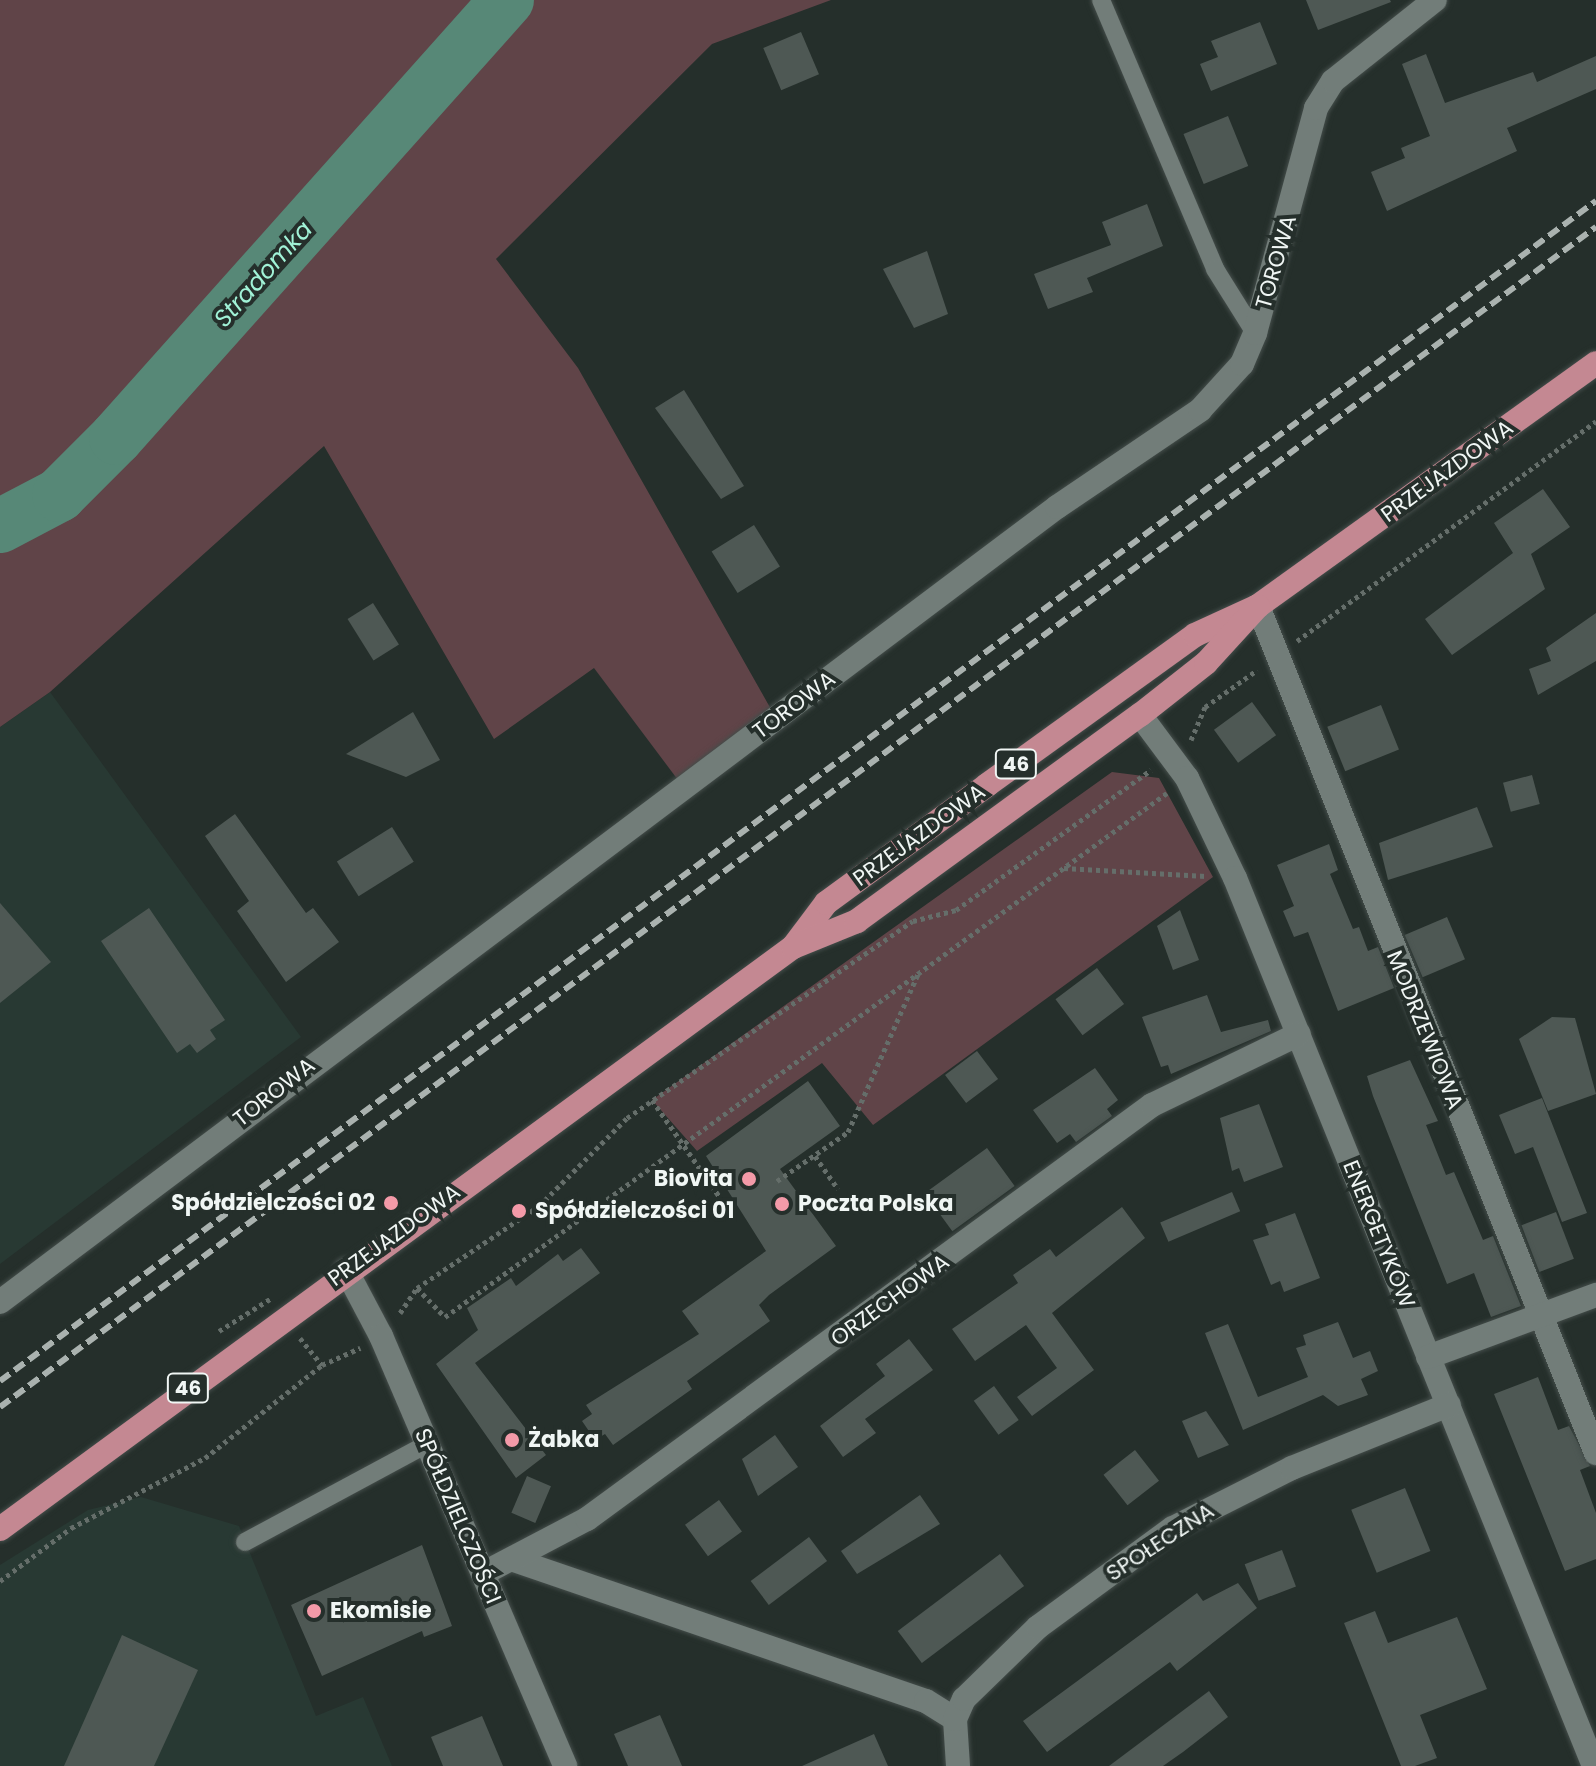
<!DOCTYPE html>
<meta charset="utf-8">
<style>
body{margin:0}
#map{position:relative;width:1596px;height:1766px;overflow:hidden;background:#252f2b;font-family:Poppins,sans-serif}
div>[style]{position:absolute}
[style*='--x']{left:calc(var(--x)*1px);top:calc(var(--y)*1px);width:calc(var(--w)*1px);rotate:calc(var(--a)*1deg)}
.built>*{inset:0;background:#283933}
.green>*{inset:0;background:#604448}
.river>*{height:54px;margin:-27px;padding:0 27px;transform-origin:27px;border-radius:27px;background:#578877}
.building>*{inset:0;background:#4e5854;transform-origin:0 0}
.path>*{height:5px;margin-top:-2.5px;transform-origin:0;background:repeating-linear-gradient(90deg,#656e6a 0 4px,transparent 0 8px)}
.roads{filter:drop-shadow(0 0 2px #444d4a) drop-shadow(0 0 2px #444d4a)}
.lane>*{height:18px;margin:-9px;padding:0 9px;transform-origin:9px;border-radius:9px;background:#727d79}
.street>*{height:24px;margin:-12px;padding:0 12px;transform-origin:12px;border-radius:12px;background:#727d79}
.primary>*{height:24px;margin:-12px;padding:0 12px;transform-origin:12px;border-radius:12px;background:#c48892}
.rail>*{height:6px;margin-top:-3px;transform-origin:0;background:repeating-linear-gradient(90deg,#aab2af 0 12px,transparent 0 18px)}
.dots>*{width:22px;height:22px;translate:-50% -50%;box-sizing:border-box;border:4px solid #252f2b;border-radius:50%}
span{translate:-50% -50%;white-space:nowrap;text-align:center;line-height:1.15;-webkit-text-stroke:8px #252f2b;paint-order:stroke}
.shield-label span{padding:2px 6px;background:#252f2b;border:2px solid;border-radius:6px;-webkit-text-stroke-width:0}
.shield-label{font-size:20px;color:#f0f6f4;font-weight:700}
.street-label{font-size:22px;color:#f0f6f4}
.poi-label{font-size:22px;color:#f0f6f4;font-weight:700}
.right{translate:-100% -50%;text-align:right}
.left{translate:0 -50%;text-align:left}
.water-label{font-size:24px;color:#a1f3d7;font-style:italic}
</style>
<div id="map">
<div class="built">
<i style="clip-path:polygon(50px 692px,301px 1037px,0 1264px,0 727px)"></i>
<i style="clip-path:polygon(141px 1497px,239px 1526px,316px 1716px,363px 1697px,392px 1766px,0 1766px,0 1565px,88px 1510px)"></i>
</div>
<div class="green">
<i style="clip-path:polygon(0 0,831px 0,712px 44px,496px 259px,578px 368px,776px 718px,684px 788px,594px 668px,494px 739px,324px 446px,50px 692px,0 727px)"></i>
<i style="clip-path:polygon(1112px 772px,1159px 778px,1213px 877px,873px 1125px,822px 1063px,697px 1151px,652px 1100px)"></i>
</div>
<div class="river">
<i style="--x:0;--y:526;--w:67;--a:-27.7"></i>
<i style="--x:59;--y:495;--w:81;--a:-45"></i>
<i style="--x:116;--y:438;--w:587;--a:-48.24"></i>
</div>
<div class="building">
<i style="clip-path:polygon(1306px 0,1390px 0,1391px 2px,1318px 30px)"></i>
<i style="clip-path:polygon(1260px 22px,1277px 64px,1211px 91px,1200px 64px,1218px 57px,1211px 41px)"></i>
<i style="left:801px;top:32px;width:46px;height:41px;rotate:67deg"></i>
<i style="clip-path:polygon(1426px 54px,1445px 103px,1533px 72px,1537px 82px,1596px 56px,1596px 89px,1507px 128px,1517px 151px,1387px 211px,1371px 172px,1405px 158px,1401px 148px,1430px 136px,1402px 64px)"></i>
<i style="left:1228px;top:116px;width:54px;height:48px;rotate:68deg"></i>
<i style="clip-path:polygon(1147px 204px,1163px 246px,1087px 278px,1093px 292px,1048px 309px,1034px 274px,1111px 245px,1102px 222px)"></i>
<i style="clip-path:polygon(927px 251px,948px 314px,914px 328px,883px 269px)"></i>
<i style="clip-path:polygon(684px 390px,744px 486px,721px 499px,655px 408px)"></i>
<i style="clip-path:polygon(1543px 489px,1570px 527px,1531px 554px,1545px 589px,1452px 655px,1425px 619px,1513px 553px,1494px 523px)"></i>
<i style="left:754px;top:525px;width:49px;height:50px;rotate:58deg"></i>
<i style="left:373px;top:603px;width:49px;height:30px;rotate:58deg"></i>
<i style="clip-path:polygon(1596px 613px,1596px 661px,1538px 695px,1529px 669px,1551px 661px,1546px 648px)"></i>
<i style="left:1252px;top:702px;width:41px;height:47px;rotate:54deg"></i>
<i style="left:1381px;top:705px;width:48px;height:58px;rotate:68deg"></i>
<i style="clip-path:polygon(413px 712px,440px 760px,406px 777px,346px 754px)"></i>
<i style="left:1532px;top:775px;width:30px;height:30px;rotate:75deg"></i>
<i style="clip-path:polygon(1477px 807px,1493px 847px,1388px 880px,1379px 843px)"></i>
<i style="clip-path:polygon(235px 814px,306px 913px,313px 908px,339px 942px,286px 982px,237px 911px,249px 901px,205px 836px)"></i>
<i style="left:392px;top:827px;width:41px;height:65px;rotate:58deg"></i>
<i style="clip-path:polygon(1329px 844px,1338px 870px,1330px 874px,1353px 929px,1359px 927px,1368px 951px,1378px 947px,1394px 988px,1338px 1011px,1308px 932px,1294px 937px,1283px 911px,1294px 906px,1277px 865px)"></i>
<i style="clip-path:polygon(0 903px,51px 962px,0 1003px)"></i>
<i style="clip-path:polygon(149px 908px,225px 1020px,210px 1030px,216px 1039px,197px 1053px,190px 1044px,177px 1053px,101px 941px)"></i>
<i style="clip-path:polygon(1180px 910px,1199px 960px,1173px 970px,1157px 926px)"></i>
<i style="left:1447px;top:917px;width:46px;height:46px;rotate:67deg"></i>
<i style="left:1097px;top:968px;width:45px;height:52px;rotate:53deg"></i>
<i style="clip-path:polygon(1207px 995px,1221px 1032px,1268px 1020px,1271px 1031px,1171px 1074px,1168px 1065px,1161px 1067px,1142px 1017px)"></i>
<i style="clip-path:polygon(1552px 1017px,1575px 1018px,1596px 1094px,1548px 1111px,1519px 1039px)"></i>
<i style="left:977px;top:1051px;width:35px;height:40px;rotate:53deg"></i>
<i style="clip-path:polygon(1410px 1060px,1438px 1121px,1426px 1125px,1446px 1175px,1454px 1172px,1483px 1240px,1493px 1236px,1521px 1306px,1491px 1317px,1474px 1273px,1447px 1284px,1373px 1096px,1367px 1076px)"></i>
<i style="clip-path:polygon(1095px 1068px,1118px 1100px,1107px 1109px,1112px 1116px,1076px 1142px,1070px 1134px,1057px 1143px,1033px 1110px)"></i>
<i style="clip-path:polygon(808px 1081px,840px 1126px,780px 1169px,836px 1246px,769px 1295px,759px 1305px,770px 1321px,687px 1381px,692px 1389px,613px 1445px,605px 1434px,595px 1440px,582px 1421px,592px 1414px,586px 1405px,699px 1334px,682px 1311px,766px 1251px,706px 1156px)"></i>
<i style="clip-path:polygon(1542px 1098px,1587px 1213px,1562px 1222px,1533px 1147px,1515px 1154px,1499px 1115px)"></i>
<i style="clip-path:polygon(1259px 1104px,1283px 1167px,1244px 1182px,1239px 1168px,1232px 1171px,1220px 1118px)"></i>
<i style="left:987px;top:1148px;width:47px;height:77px;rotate:54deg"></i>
<i style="left:1232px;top:1192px;width:21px;height:78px;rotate:67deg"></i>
<i style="clip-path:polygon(1122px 1207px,1145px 1238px,1052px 1313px,1094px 1370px,1032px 1416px,1017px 1397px,1057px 1368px,1026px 1325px,975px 1361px,952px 1329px,1018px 1283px,1013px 1275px,1050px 1249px,1056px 1257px)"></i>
<i style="left:1556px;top:1212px;width:50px;height:37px;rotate:69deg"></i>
<i style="clip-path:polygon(1295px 1213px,1320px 1278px,1284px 1292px,1280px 1281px,1271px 1285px,1253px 1240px,1269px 1235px,1265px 1224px)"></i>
<i style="clip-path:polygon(581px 1248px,600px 1273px,475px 1363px,546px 1455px,516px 1478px,436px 1364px,478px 1330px,467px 1308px,511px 1278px,516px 1286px,558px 1254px,563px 1261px)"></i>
<i style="clip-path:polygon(1338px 1322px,1353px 1358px,1370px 1351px,1378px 1371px,1361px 1379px,1368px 1395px,1338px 1406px,1323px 1395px,1243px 1430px,1205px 1333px,1228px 1324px,1258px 1397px,1308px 1377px,1296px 1348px,1306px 1345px,1303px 1335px)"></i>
<i style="clip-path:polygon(909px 1339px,933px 1370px,865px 1419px,876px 1433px,843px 1457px,820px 1426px,885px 1376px,876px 1364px)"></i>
<i style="clip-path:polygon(1538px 1377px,1558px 1430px,1569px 1426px,1590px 1466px,1580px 1470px,1596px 1513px,1596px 1559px,1565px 1571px,1494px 1394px)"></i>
<i style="left:994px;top:1386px;width:42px;height:25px;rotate:54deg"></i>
<i style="clip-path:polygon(1206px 1411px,1229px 1445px,1198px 1458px,1182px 1421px)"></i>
<i style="clip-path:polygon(775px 1435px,798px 1467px,758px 1496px,742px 1459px)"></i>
<i style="left:1135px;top:1450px;width:39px;height:40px;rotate:52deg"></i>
<i style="left:527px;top:1476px;width:26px;height:40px;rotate:23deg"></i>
<i style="left:1405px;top:1488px;width:68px;height:58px;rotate:68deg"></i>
<i style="clip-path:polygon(920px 1495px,940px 1524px,857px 1574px,841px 1551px)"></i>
<i style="left:719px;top:1500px;width:39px;height:42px;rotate:54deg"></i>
<i style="left:809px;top:1537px;width:30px;height:73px;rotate:53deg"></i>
<i style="clip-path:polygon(422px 1545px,452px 1626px,424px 1637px,422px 1631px,322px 1676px,291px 1605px)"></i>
<i style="left:1282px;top:1550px;width:39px;height:40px;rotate:69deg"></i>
<i style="left:1000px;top:1554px;width:40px;height:128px;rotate:53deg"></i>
<i style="clip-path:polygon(1238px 1583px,1257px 1608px,1177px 1671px,1170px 1662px,1047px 1752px,1023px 1721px,1197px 1593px,1203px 1601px)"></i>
<i style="clip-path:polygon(1375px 1611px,1388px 1643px,1457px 1617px,1487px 1689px,1420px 1715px,1437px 1758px,1415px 1766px,1401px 1766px,1344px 1623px)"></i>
<i style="clip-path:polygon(122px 1635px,198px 1670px,154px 1766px,64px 1766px)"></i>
<i style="clip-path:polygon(1209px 1691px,1228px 1717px,1183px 1752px,1163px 1766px,1109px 1766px)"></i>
<i style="clip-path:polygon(660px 1715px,682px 1766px,628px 1766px,614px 1734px)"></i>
<i style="clip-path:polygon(482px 1716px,503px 1766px,443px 1766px,431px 1737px)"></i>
<i style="clip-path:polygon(874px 1734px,888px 1766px,802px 1766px)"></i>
</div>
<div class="path">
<i style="--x:1297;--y:641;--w:371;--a:-36.3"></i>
<i style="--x:1191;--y:740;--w:36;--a:-67"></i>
<i style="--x:1205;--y:707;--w:64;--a:-35.4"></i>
<i style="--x:1064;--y:868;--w:142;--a:3.2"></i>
<i style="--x:652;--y:1100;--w:129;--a:55.1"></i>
<i style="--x:815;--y:1156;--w:40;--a:55.1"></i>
<i style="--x:777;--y:1181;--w:86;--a:-34.6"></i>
<i style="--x:848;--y:1132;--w:175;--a:-66.1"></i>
<i style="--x:417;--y:1288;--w:40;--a:46"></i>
<i style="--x:445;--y:1317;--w:892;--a:-35.97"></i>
<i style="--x:400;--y:1313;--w:30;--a:-56"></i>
<i style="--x:417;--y:1288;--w:147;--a:-33.9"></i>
<i style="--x:539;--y:1206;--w:124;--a:-45"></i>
<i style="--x:627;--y:1118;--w:347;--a:-34.6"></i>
<i style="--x:913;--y:921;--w:44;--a:-14.3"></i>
<i style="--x:956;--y:910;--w:240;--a:-35.7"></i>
<i style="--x:219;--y:1331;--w:60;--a:-32.1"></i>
<i style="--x:300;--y:1338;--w:35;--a:51"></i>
<i style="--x:0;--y:1581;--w:89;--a:-36.7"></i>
<i style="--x:71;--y:1528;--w:151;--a:-27.6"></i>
<i style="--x:205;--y:1458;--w:149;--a:-38.5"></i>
<i style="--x:322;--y:1365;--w:42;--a:-24.1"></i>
</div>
<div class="roads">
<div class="lane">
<i style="--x:1101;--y:0;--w:292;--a:67"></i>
<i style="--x:1215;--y:269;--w:75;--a:58"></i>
<i style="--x:245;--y:1542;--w:207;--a:-28.3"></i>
</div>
<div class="street">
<i style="--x:1258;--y:606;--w:912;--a:68.25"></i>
<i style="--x:1140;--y:715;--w:79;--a:53.3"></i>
<i style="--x:1187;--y:778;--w:111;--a:64.4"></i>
<i style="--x:1235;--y:878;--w:958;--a:67.99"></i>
<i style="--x:346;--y:1270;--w:75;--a:62.1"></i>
<i style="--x:381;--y:1336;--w:468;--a:66.8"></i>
<i style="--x:0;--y:1302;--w:1323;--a:-36.95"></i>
<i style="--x:1057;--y:507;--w:173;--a:-34.1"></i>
<i style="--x:1200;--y:410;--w:62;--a:-47.6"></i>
<i style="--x:1242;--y:364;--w:34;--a:-67"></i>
<i style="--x:1255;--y:333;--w:233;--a:-74.8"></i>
<i style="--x:1316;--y:108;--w:32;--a:-58"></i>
<i style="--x:1333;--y:81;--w:130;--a:-38.5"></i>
<i style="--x:1428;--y:1357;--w:179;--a:-20.3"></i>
<i style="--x:514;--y:1560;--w:435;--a:18.9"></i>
<i style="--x:926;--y:1701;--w:34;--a:32"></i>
<i style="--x:484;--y:1573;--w:116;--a:-27.7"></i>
<i style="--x:587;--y:1519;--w:700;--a:-36.23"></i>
<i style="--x:1152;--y:1105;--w:163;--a:-25.8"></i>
<i style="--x:958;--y:1766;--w:47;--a:-93.7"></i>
<i style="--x:955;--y:1719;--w:22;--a:-66"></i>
<i style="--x:964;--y:1699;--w:103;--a:-44.2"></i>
<i style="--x:1038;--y:1627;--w:167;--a:-36.3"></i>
<i style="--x:1173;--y:1528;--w:133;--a:-26.8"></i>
<i style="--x:1292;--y:1468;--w:169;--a:-21.9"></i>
</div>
<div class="primary">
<i style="--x:793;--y:947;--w:55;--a:-53.1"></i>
<i style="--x:826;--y:903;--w:200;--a:-36.2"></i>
<i style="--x:987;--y:785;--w:256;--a:-35.8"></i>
<i style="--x:1195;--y:635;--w:69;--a:-24.7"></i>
<i style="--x:1258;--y:606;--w:416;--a:-35.7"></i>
<i style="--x:0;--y:1529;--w:984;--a:-36.28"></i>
<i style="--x:793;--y:947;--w:69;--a:-22.1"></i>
<i style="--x:857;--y:921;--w:350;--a:-36.1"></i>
<i style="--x:1140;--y:715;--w:84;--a:-38.2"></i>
<i style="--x:1206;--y:663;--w:77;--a:-47.6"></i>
</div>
</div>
<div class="rail">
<i style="--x:0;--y:1381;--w:1985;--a:-36.48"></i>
<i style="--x:0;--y:1407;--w:1985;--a:-36.48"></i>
</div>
<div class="dots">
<i style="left:749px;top:1179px;background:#f39aa8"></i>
<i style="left:391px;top:1203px;background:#f39aa8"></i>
<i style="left:782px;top:1204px;background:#f39aa8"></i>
<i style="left:519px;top:1211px;background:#f39aa8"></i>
<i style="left:512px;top:1440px;background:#f39aa8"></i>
<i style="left:314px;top:1611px;background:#f39aa8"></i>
</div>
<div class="shield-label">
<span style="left:1016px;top:764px">46</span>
<span style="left:188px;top:1388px">46</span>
</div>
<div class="street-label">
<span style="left:1276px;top:262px;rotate:-74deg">TOROWA</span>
<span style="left:1447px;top:471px;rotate:-36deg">PRZEJAZDOWA</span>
<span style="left:794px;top:705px;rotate:-37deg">TOROWA</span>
<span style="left:919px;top:835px;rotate:-36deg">PRZEJAZDOWA</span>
<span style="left:1425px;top:1030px;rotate:68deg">MODRZEWIOWA</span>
<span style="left:274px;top:1092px;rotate:-38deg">TOROWA</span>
<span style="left:1379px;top:1234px;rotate:68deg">ENERGETYKÓW</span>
<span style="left:394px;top:1235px;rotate:-36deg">PRZEJAZDOWA</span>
<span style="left:890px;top:1300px;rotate:-36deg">ORZECHOWA</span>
<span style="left:458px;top:1516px;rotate:67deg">SPÓŁDZIELCZOŚCI</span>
<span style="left:1160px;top:1542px;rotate:-33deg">SPOŁECZNA</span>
</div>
<div class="poi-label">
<span class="right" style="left:733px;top:1179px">Biovita</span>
<span class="right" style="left:375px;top:1203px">Spółdzielczości 02</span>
<span class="left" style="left:798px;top:1204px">Poczta Polska</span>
<span class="left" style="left:535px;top:1211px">Spółdzielczości 01</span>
<span class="left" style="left:528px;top:1440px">Żabka</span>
<span class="left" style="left:330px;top:1611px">Ekomisie</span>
</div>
<div class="water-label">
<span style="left:263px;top:274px;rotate:-48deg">Stradomka</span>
</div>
</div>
